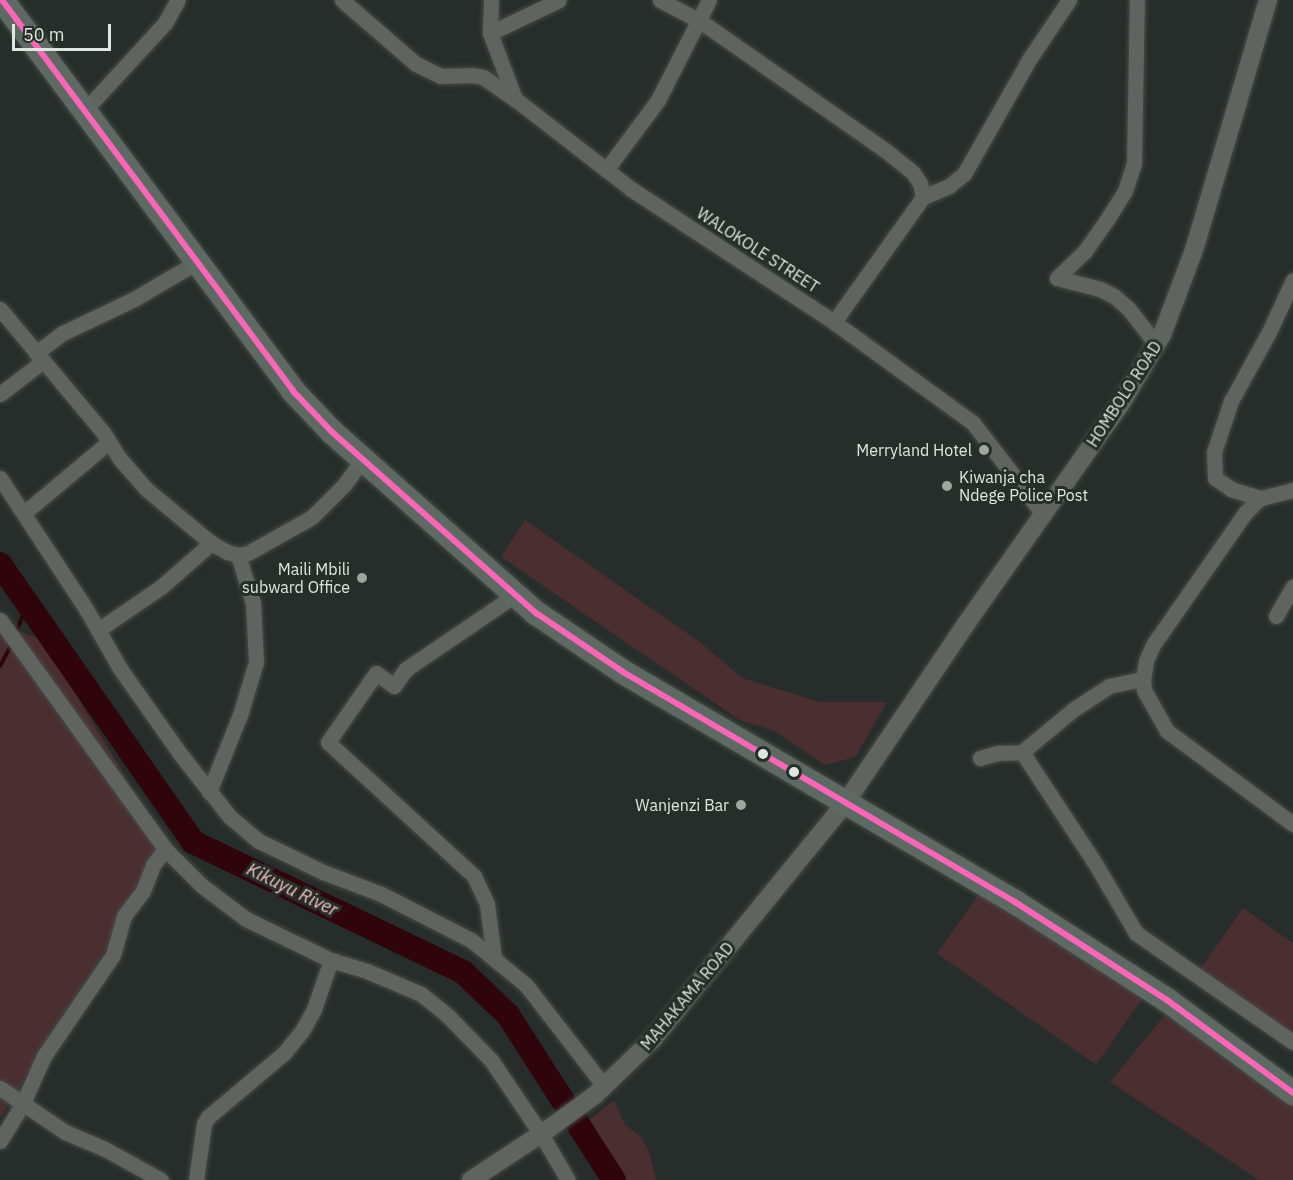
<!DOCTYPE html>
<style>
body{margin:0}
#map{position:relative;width:1293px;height:1180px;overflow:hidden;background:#272d2a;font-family:"IBM Plex Sans",sans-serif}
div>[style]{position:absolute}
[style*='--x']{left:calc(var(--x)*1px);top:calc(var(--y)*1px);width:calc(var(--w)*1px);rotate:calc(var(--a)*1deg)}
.green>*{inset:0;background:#4b2e30;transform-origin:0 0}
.stream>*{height:4px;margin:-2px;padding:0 2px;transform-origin:2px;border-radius:2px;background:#2f040b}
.river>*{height:24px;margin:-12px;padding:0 12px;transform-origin:12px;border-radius:12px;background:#2f040b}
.roads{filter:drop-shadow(0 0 2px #464b48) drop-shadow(0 0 2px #464b48)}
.minor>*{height:15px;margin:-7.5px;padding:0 7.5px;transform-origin:7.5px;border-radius:7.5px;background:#5f6461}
.tertiary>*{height:18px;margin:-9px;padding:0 9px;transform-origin:9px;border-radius:9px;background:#5f6461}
.trunk>*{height:24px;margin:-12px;padding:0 12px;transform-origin:12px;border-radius:12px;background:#5e6964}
.bus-1>*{height:6px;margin:-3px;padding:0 3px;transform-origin:3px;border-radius:3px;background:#fa66b7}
.dots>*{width:16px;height:16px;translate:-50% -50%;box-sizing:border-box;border:3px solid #252f2a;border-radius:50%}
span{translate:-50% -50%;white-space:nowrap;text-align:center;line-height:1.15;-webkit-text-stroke:6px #252f2a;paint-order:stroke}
.street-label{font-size:16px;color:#dfe6e2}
.poi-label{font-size:16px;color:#dfe6e2}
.right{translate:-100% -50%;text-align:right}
.left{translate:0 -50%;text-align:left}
.water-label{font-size:18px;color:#f9bec2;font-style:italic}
.scale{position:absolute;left:12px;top:24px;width:99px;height:27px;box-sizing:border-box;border:3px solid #dfe6e2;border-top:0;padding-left:8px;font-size:18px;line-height:21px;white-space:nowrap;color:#dfe6e2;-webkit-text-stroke:4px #252f2a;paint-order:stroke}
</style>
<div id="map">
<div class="green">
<i style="clip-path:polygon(525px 520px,701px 643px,742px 678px,820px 702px,887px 702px,855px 757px,825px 765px,773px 730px,741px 721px,501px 557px)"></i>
<i style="clip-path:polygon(0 625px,43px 640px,169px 849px,0 1118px)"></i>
<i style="left:983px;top:888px;width:194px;height:80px;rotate:35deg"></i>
<i style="clip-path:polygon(1243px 908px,1293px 943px,1293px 1036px,1201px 968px)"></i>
<i style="clip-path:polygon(1168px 1011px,1293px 1105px,1293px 1180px,1259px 1180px,1110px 1082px)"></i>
<i style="clip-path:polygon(614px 1100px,625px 1125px,641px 1137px,649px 1151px,656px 1180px,620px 1180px,587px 1122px)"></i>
</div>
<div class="stream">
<i style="--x:16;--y:633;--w:31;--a:-69"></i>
<i style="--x:0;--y:666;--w:26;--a:-62"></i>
</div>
<div class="river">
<i style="--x:0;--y:564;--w:338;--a:55.2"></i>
<i style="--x:193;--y:842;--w:300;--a:25.7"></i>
<i style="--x:463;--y:972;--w:62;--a:43.7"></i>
<i style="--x:508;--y:1015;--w:196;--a:57.3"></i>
</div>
<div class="roads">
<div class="minor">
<i style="--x:342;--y:0;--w:98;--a:40.9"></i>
<i style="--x:416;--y:64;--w:28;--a:26"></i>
<i style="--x:441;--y:76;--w:31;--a:-2"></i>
<i style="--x:472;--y:75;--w:11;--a:10"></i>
<i style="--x:483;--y:77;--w:39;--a:35"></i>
<i style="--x:491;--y:0;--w:33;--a:92"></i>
<i style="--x:490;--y:33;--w:71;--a:69.3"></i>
<i style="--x:515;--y:99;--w:147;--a:37.8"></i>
<i style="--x:631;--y:189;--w:243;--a:33.2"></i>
<i style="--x:834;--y:322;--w:172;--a:36"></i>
<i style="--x:973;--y:423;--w:115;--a:52.4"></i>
<i style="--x:660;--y:0;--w:45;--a:27.7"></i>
<i style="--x:700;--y:21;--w:226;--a:34.9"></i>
<i style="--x:885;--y:150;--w:36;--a:39"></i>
<i style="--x:913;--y:173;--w:12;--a:55"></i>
<i style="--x:920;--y:183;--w:14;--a:78"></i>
<i style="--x:923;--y:197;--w:153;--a:125.5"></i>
<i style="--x:490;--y:33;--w:76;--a:-25.6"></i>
<i style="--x:85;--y:110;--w:118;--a:-47.4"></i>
<i style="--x:165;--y:23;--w:26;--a:-61"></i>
<i style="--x:606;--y:170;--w:87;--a:-53.4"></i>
<i style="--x:658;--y:100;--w:112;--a:-63"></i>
<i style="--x:923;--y:197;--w:28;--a:-23"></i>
<i style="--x:949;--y:186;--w:19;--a:-39"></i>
<i style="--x:964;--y:174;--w:133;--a:-60.4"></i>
<i style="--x:1030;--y:58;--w:70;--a:-56.1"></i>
<i style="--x:1057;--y:278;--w:39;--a:-44"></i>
<i style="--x:1085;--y:251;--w:40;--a:-55.1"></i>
<i style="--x:1108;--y:218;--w:32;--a:-58"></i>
<i style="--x:1125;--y:191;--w:28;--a:-72"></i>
<i style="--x:1134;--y:164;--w:164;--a:-89"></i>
<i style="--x:1057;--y:278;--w:44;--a:14.3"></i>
<i style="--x:1100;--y:289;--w:16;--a:27"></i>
<i style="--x:1114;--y:296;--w:18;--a:41"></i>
<i style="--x:1128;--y:308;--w:46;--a:52.1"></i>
<i style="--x:0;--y:309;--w:160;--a:50.1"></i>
<i style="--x:103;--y:432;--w:32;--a:58"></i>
<i style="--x:120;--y:459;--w:38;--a:49"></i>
<i style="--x:145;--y:488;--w:86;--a:39.8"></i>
<i style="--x:211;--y:543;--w:18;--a:29"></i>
<i style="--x:227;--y:552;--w:11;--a:15"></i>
<i style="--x:238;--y:555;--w:10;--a:-11"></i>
<i style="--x:248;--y:553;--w:73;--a:-29.4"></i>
<i style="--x:312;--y:517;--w:45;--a:-45"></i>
<i style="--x:344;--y:485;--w:32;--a:-54"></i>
<i style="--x:36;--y:353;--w:34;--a:-37"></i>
<i style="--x:63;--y:333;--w:79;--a:-25.6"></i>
<i style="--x:134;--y:299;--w:73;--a:-30.4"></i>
<i style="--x:0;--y:394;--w:54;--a:-37.5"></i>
<i style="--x:0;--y:478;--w:157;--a:56.7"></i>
<i style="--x:86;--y:609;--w:70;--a:60.2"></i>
<i style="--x:121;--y:670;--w:104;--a:54.8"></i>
<i style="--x:181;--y:755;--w:79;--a:51.7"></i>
<i style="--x:230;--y:817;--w:38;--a:40"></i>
<i style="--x:259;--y:841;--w:71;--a:25.8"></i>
<i style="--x:323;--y:872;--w:62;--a:20.8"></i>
<i style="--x:381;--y:894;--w:101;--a:27.1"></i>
<i style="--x:471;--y:940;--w:71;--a:39.3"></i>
<i style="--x:526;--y:985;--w:128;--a:52.3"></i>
<i style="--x:1293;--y:490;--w:34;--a:166"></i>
<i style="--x:1260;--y:498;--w:21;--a:135"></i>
<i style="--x:1245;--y:513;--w:161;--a:124.9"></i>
<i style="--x:1153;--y:645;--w:17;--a:114"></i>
<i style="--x:1146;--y:661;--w:18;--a:99"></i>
<i style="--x:1143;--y:679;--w:11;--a:85"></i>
<i style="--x:1144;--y:690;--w:47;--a:60.7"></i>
<i style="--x:1167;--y:731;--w:157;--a:36.4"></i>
<i style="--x:1260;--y:498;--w:30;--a:-163"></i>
<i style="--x:1231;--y:489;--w:19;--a:-145"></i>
<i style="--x:1215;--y:478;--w:26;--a:-92"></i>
<i style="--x:1214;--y:452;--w:54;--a:-71.6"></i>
<i style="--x:1231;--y:401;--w:79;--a:-61.2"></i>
<i style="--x:1269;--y:332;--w:57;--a:-65.2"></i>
<i style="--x:24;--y:513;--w:111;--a:-39.9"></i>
<i style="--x:1276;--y:616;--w:34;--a:-60"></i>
<i style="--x:0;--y:620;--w:282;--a:54.2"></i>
<i style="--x:165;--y:849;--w:51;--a:45"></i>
<i style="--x:201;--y:885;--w:56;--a:37.1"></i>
<i style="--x:246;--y:919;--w:94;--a:25.8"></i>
<i style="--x:331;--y:960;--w:38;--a:17"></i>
<i style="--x:367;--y:971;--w:59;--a:23.1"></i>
<i style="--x:421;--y:994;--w:36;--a:39"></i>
<i style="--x:449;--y:1017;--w:60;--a:45.7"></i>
<i style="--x:491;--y:1060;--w:89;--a:56"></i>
<i style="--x:541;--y:1134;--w:53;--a:59.6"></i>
<i style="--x:98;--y:630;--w:76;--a:-34.3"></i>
<i style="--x:161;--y:587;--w:67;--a:-41.3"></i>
<i style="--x:1022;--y:752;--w:129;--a:56.7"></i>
<i style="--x:1093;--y:860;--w:85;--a:59.5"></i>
<i style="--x:1136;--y:933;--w:191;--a:34.8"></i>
<i style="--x:980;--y:758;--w:19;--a:-16"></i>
<i style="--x:998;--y:753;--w:24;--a:-2"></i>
<i style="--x:1022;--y:752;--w:67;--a:-39.6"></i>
<i style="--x:1074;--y:709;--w:42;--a:-33.3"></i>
<i style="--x:1109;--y:686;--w:35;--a:-12"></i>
<i style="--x:209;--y:792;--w:83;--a:-68.1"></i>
<i style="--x:240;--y:715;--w:55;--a:-73.2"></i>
<i style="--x:256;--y:662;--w:59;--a:-92.9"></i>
<i style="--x:253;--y:603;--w:50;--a:-107.4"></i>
<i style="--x:494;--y:958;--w:54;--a:-97.4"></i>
<i style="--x:487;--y:904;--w:31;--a:-115"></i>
<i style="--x:474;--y:876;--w:198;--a:-137.5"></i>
<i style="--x:328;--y:742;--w:84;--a:-55.2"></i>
<i style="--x:376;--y:673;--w:22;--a:36"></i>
<i style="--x:394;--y:686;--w:21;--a:-55"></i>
<i style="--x:406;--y:669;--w:132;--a:-34.2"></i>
<i style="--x:0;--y:1088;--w:78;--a:34.1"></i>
<i style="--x:65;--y:1132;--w:43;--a:23"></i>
<i style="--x:105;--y:1149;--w:64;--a:29"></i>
<i style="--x:0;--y:1141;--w:42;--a:-58.6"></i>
<i style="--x:22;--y:1105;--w:54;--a:-65.8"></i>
<i style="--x:44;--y:1056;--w:122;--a:-55.7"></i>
<i style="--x:113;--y:955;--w:41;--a:-74.2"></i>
<i style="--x:124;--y:916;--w:31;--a:-53"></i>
<i style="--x:143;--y:891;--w:28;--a:-69"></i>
<i style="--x:153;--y:865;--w:20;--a:-53"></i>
<i style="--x:196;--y:1180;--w:57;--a:-81.9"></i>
<i style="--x:204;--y:1124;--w:8;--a:-60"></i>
<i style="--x:208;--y:1117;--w:99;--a:-40.1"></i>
<i style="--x:284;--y:1053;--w:28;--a:-51"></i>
<i style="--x:302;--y:1031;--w:25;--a:-61"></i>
<i style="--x:314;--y:1009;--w:52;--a:-70.9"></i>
</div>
<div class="tertiary">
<i style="--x:471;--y:1180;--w:91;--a:-33.3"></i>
<i style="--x:547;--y:1130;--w:59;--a:-36.1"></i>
<i style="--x:595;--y:1095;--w:81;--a:-44"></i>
<i style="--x:653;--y:1039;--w:306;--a:-50.8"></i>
<i style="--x:846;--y:802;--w:215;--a:-56"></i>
<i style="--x:966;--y:624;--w:271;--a:-54.9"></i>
<i style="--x:1122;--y:402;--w:78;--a:-59.2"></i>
<i style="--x:1162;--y:335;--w:91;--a:-69.4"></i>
<i style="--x:1194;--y:250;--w:261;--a:-73.5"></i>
</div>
<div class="trunk">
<i style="--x:2;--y:0;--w:487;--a:53.3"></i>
<i style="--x:293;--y:391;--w:57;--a:46.4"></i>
<i style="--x:332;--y:432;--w:273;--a:41.6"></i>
<i style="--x:536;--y:613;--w:105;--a:34.1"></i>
<i style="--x:623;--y:672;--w:454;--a:30.4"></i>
<i style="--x:1015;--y:902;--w:181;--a:32.8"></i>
<i style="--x:1167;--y:1000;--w:157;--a:36.4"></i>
</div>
</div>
<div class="bus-1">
<i style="--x:2;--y:0;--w:487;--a:53.3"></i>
<i style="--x:293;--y:391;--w:57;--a:46.4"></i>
<i style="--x:332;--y:432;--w:273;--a:41.6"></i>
<i style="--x:536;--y:613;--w:105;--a:34.1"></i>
<i style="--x:623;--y:672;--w:454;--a:30.4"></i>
<i style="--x:1015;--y:902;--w:181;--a:32.8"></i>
<i style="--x:1167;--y:1000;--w:157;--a:36.4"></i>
</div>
<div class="dots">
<i style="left:984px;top:450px;background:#9fa5a2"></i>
<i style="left:947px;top:486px;background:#9fa5a2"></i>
<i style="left:362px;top:578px;background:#9fa5a2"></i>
<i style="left:763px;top:754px;background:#dfe6e2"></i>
<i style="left:794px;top:772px;background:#dfe6e2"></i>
<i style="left:741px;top:805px;background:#9fa5a2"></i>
</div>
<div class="street-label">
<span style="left:758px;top:250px;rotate:33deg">WALOKOLE STREET</span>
<span style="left:1124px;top:394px;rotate:-57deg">HOMBOLO ROAD</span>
<span style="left:687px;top:996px;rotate:-50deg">MAHAKAMA ROAD</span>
</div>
<div class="poi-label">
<span class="right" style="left:972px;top:450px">Merryland Hotel</span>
<span class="left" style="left:959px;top:486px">Kiwanja cha<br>Ndege Police Post</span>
<span class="right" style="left:350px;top:578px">Maili Mbili<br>subward Office</span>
<span class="right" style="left:729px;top:805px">Wanjenzi Bar</span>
</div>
<div class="water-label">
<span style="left:292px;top:890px;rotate:26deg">Kikuyu River</span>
</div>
<div class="scale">50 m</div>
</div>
